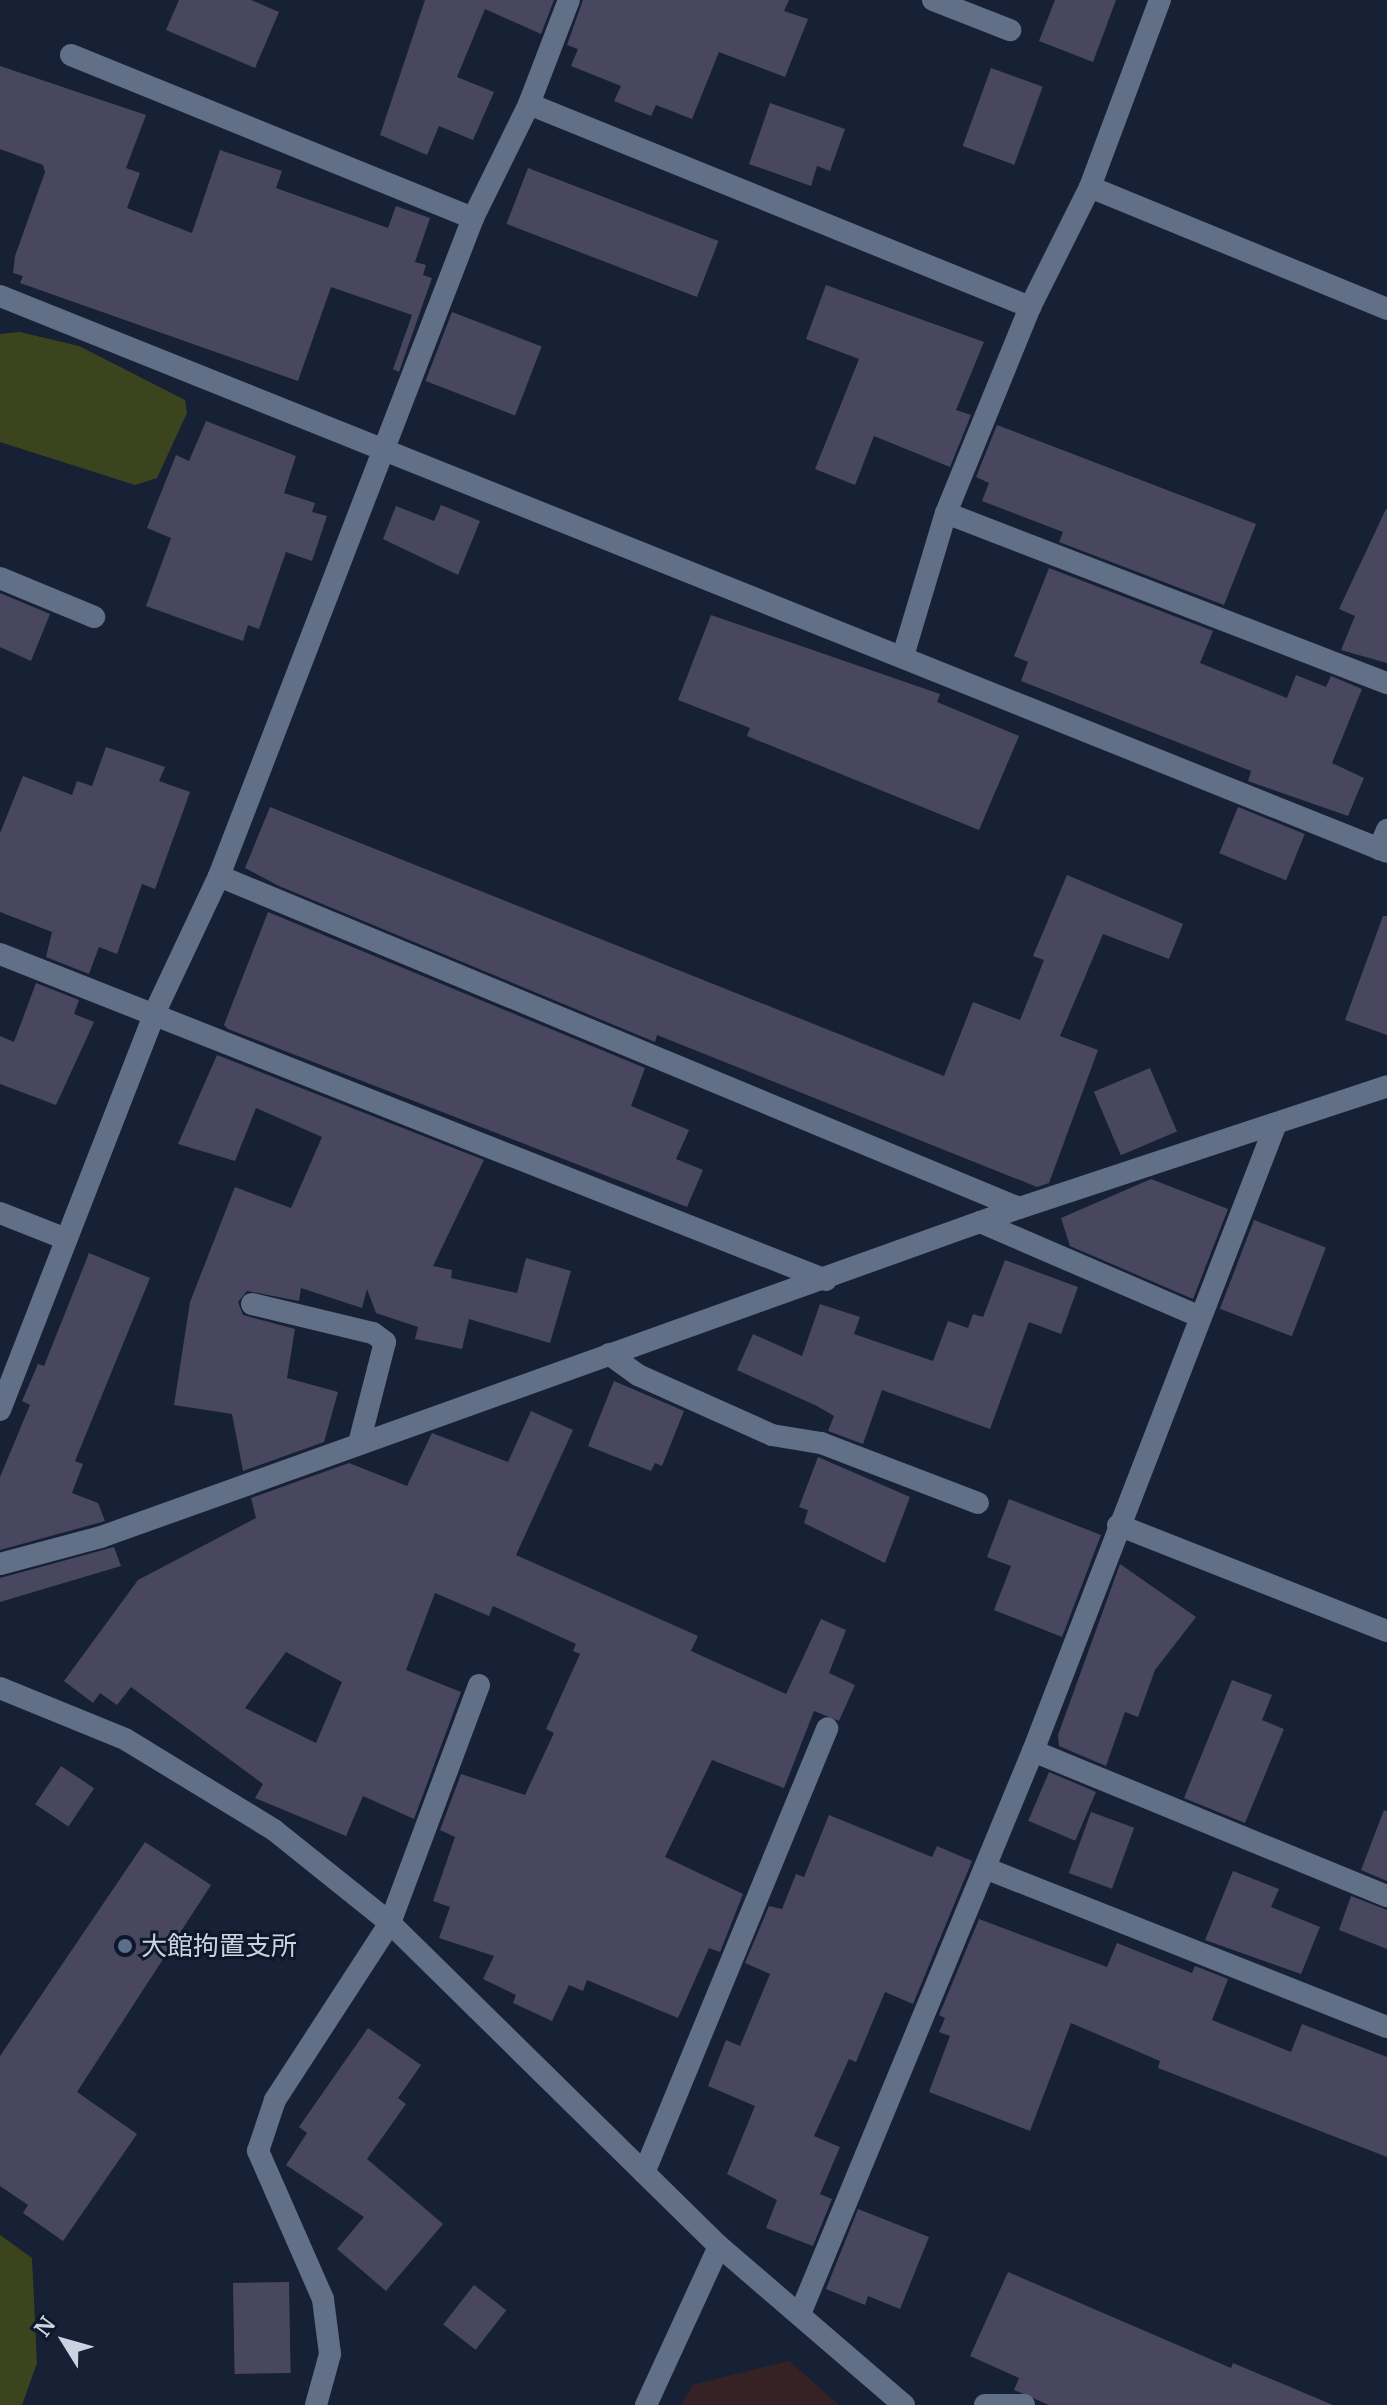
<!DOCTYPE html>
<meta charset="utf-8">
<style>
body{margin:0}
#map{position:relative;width:1387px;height:2405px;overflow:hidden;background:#162135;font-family:Merriweather,"Noto Sans JP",serif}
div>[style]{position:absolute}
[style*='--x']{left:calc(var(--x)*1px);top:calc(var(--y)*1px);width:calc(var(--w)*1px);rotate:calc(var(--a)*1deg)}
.education>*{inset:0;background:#362225}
.green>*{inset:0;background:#3c441e}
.building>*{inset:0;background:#49475f;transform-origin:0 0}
.minor>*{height:22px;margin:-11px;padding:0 11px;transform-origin:11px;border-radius:11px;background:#616f87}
.tertiary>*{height:22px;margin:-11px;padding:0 11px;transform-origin:11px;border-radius:11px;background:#616f87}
.dots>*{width:22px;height:22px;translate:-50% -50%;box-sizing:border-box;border:4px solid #0d182b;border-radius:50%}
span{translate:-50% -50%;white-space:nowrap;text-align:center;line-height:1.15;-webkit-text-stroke:6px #0d182b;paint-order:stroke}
.poi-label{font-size:26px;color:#cbd3e0}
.left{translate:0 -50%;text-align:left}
.north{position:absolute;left:24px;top:2301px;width:80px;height:80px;-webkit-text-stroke:6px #0d182b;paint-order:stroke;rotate:307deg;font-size:22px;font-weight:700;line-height:32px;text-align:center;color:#cbd3e0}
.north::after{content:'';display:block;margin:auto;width:28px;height:36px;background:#cbd3e0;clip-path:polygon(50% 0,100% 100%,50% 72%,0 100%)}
</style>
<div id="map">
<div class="education">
<i style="clip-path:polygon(789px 2361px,839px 2405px,682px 2405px,692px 2385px)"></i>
</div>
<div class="green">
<i style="clip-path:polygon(20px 332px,79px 346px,185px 400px,187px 413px,157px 478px,135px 485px,0 442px,0 334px)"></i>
<i style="clip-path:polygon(0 2235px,32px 2258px,37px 2363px,22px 2405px,0 2405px)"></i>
</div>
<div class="building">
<i style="clip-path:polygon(179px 0,251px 0,279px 12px,255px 68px,166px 30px)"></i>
<i style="clip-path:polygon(425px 0,554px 0,541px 34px,485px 9px,457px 77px,494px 92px,473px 140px,439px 126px,427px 155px,380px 135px)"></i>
<i style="clip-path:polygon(583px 0,789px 0,784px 11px,808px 19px,785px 77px,719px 52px,692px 119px,656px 105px,651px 116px,614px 101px,621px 86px,571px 66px,578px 49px,567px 45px)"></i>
<i style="clip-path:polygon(1055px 0,1116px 0,1093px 62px,1039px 41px)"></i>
<i style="clip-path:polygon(0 66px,146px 115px,126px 168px,140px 173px,127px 208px,192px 233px,220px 150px,282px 171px,276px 188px,388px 228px,396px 206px,430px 218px,415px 262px,426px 265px,423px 275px,432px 278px,399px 372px,393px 369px,412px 315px,331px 287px,298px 381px,20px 283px,23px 276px,13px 273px,15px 256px,45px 172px,43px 165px,0 149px)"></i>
<i style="left:991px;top:68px;width:55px;height:83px;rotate:20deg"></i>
<i style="clip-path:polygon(770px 103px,845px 129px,830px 171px,817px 166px,811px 186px,749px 164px)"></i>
<i style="left:528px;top:168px;width:204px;height:60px;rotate:21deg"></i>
<i style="clip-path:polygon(826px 285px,984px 342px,956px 410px,971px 415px,950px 467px,874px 436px,855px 485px,815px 469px,859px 359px,806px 339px)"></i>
<i style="left:452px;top:312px;width:96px;height:74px;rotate:21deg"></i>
<i style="clip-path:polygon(206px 421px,296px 456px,284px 493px,315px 503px,312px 512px,327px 516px,312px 561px,286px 552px,259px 629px,248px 625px,243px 641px,146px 606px,171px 538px,147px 528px,176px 455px,189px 461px)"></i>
<i style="clip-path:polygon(997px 425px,1256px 524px,1224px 605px,1059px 542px,1063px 532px,982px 501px,989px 483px,976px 477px)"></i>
<i style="clip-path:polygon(441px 505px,480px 521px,458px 575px,383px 539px,396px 506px,434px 521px)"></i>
<i style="clip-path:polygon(1386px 509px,1387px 509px,1387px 663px,1341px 650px,1355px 616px,1339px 609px)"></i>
<i style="clip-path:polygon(1049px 568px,1213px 631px,1200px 663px,1287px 698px,1296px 675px,1326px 687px,1331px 676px,1362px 689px,1332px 763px,1364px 778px,1348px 816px,1248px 781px,1251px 771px,1021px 681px,1028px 662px,1014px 656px)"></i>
<i style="clip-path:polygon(0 593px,50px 614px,31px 661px,0 647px)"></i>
<i style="clip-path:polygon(711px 615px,940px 694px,937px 702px,1019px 736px,979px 830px,747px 736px,750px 728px,678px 700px)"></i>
<i style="clip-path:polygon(106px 747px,165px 767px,159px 781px,190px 792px,155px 889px,142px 884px,117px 954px,99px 947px,89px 974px,46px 957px,52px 932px,0 912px,0 833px,23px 776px,72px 795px,77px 781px,92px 786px)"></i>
<i style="clip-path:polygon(270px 807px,944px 1076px,973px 1002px,1020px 1020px,1044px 960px,1033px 956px,1067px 875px,1183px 924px,1169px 959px,1103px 934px,1060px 1036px,1098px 1050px,1049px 1183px,1037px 1187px,657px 1035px,655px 1042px,279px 886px,245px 868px)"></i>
<i style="left:1238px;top:807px;width:72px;height:50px;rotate:22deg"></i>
<i style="clip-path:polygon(268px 912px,645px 1068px,631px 1106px,689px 1130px,676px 1159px,703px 1170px,687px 1207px,228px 1029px,224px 1025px)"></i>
<i style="clip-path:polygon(1383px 916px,1387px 916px,1387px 1035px,1345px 1020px)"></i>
<i style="clip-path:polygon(36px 983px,79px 1000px,74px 1014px,94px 1022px,56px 1105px,0 1084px,0 1036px,14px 1042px)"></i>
<i style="clip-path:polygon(217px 1055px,484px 1160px,433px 1266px,452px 1270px,451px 1278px,517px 1293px,526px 1258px,571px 1271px,550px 1343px,469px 1319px,462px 1349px,415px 1339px,418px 1327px,376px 1313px,367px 1289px,362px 1308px,301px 1288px,299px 1301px,247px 1291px,238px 1302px,243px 1315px,295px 1329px,287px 1378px,338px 1392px,324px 1442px,243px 1471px,232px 1414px,174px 1405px,190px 1302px,235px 1187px,291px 1208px,322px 1137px,256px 1108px,235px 1161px,178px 1144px)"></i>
<i style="left:1150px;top:1068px;width:69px;height:61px;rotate:67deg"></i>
<i style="clip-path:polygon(1151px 1179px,1228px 1209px,1193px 1299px,1070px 1246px,1061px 1218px)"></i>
<i style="left:1254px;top:1220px;width:77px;height:95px;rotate:21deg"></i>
<i style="clip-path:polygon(89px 1253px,150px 1278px,75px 1461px,83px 1464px,72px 1493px,98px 1503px,105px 1521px,0 1550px,0 1477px,30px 1405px,22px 1401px,38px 1364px,44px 1366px)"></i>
<i style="clip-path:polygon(1005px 1260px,1078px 1287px,1061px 1334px,1029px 1322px,990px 1429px,882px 1390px,863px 1444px,828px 1431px,834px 1416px,817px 1406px,737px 1370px,753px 1334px,802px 1356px,820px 1304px,860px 1317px,854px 1334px,933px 1361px,948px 1321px,968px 1328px,973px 1314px,983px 1317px)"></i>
<i style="clip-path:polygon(614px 1381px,684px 1411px,662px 1466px,655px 1463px,651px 1471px,588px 1446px)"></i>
<i style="clip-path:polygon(evenodd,531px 1411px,573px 1430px,516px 1555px,698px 1636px,691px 1651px,786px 1694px,821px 1619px,846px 1630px,829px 1673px,855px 1685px,839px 1721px,814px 1711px,784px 1788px,712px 1760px,665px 1857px,743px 1894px,720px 1952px,709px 1948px,678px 2018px,587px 1980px,583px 1991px,569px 1985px,552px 2021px,513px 2003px,516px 1995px,483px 1979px,494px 1956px,439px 1938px,450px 1907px,433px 1901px,455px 1837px,440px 1830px,461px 1774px,525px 1795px,554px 1733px,546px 1729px,580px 1654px,573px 1651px,576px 1644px,493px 1606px,489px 1616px,435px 1593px,406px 1670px,461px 1692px,434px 1765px,414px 1819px,363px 1796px,346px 1836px,255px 1798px,263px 1784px,131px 1687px,117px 1705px,100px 1693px,93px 1703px,64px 1681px,138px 1580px,256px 1518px,251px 1498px,349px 1463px,407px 1486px,432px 1433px,508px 1462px,531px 1411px,286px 1652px,342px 1682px,316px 1743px,245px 1708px,286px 1652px)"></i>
<i style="clip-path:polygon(818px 1457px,910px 1497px,885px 1563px,804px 1523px,808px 1510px,799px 1507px)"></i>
<i style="clip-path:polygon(1009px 1499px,1101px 1535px,1062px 1637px,994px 1610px,1011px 1566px,987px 1557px)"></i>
<i style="clip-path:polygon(114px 1547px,121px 1566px,0 1602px,0 1578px)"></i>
<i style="clip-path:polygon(1120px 1564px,1196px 1617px,1155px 1670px,1138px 1717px,1125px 1712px,1106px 1766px,1059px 1746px,1058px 1735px)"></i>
<i style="clip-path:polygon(1232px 1680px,1272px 1695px,1262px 1720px,1284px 1729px,1245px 1823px,1184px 1798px)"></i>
<i style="left:61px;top:1766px;width:40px;height:46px;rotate:34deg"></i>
<i style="left:1049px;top:1772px;width:51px;height:53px;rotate:23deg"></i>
<i style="clip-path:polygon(1384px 1810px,1387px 1811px,1387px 1881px,1361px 1870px)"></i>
<i style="left:1091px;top:1812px;width:46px;height:65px;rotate:20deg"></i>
<i style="clip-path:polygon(829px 1815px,932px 1857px,937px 1846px,972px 1861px,913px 2004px,885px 1992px,856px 2062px,849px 2059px,814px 2136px,840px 2147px,820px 2194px,832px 2199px,813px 2246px,766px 2228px,777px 2200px,727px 2174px,755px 2106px,708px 2086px,726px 2040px,740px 2046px,770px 1974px,745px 1963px,769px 1906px,782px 1909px,796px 1874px,804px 1877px)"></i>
<i style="clip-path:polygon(145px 1842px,211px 1885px,77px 2092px,137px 2134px,63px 2241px,23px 2213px,28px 2205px,0 2186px,0 2056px)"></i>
<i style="clip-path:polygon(1233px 1871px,1279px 1889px,1271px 1907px,1320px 1927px,1301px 1974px,1205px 1940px)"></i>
<i style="clip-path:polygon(1351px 1896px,1387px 1910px,1387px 1949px,1339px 1930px)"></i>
<i style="clip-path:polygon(979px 1919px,1107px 1967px,1117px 1943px,1192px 1973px,1195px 1966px,1228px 1979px,1212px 2020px,1291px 2052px,1302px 2024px,1387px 2057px,1387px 2157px,1158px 2068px,1160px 2061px,1071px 2023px,1030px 2131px,929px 2092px,950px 2036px,939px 2032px,945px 2018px,939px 2015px)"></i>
<i style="clip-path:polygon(368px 2028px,421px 2065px,398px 2098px,406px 2104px,367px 2159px,443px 2224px,386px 2291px,337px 2249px,364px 2217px,286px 2165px,307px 2133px,299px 2127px)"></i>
<i style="clip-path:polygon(858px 2209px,929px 2237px,900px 2309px,868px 2296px,865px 2305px,826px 2289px)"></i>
<i style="clip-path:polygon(1008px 2272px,1231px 2368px,1233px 2363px,1333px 2405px,1049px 2405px,1014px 2390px,1019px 2378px,970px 2356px)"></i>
<i style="left:289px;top:2282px;width:91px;height:56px;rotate:89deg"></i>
<i style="left:474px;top:2285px;width:41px;height:50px;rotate:38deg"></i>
</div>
<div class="minor">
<i style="--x:933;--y:0;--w:83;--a:21.3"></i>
<i style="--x:71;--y:55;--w:434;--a:22.1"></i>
<i style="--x:529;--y:104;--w:541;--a:22.06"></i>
<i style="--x:1090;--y:187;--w:321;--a:22.3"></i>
<i style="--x:0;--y:296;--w:1494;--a:21.84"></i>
<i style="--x:946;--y:513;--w:473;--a:21.1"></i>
<i style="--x:0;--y:578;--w:102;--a:22.5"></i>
<i style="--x:903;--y:656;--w:149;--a:-73.3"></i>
<i style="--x:946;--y:513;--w:222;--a:-67.8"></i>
<i style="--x:1030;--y:307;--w:134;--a:-63.4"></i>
<i style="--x:1090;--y:187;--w:200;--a:-69.5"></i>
<i style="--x:1379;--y:849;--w:21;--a:-67"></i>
<i style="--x:219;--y:876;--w:866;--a:22.54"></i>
<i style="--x:0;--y:954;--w:888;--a:21.54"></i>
<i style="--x:0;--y:1213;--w:71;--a:21.5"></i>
<i style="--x:980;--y:1222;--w:237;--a:23.3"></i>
<i style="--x:252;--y:1304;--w:124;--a:13.5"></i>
<i style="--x:373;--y:1333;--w:15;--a:37"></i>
<i style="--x:385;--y:1342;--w:104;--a:104.4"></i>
<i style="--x:609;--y:1354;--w:36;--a:36"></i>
<i style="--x:638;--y:1375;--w:147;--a:24.1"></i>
<i style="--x:772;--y:1435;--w:50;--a:9.3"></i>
<i style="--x:821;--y:1443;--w:168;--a:20.9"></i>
<i style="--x:0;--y:1410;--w:425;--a:-68.7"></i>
<i style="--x:154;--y:1014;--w:153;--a:-64.8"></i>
<i style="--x:219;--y:876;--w:705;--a:-68.89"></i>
<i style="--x:473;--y:218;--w:127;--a:-63.8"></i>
<i style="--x:529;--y:104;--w:111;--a:-69"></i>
<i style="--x:1118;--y:1525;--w:289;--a:21.5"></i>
<i style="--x:0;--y:1564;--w:105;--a:-15"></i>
<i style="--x:101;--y:1537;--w:975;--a:-19.72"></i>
<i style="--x:1019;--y:1208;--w:388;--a:-18.3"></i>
<i style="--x:0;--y:1688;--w:135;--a:22.2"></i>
<i style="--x:125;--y:1739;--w:175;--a:31.4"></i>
<i style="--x:274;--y:1830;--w:149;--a:38.7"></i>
<i style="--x:1033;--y:1751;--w:383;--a:22.3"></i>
<i style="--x:985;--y:1868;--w:432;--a:21.6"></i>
<i style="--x:644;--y:2173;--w:481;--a:-67.6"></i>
<i style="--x:800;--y:2314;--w:609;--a:-67.52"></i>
<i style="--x:1033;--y:1751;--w:670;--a:-68.83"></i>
<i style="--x:316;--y:2405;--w:53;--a:-74.6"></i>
<i style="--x:330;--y:2354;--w:55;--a:-97.3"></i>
<i style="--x:323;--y:2299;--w:162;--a:-113.7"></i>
<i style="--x:258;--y:2151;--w:54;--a:-71.6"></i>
<i style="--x:275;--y:2100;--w:211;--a:-57"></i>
<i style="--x:390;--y:1923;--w:254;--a:-69.5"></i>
<i style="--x:646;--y:2405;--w:175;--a:-65.3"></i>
<i style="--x:985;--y:2405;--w:39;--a:0"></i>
</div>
<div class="tertiary">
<i style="--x:390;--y:1923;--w:461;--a:44.5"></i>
<i style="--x:719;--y:2246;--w:244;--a:40.7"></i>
</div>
<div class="dots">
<i style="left:125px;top:1946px;background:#5c6f8a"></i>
</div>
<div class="poi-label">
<span class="left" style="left:141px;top:1946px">大館拘置支所</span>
</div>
<div class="north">N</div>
</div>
